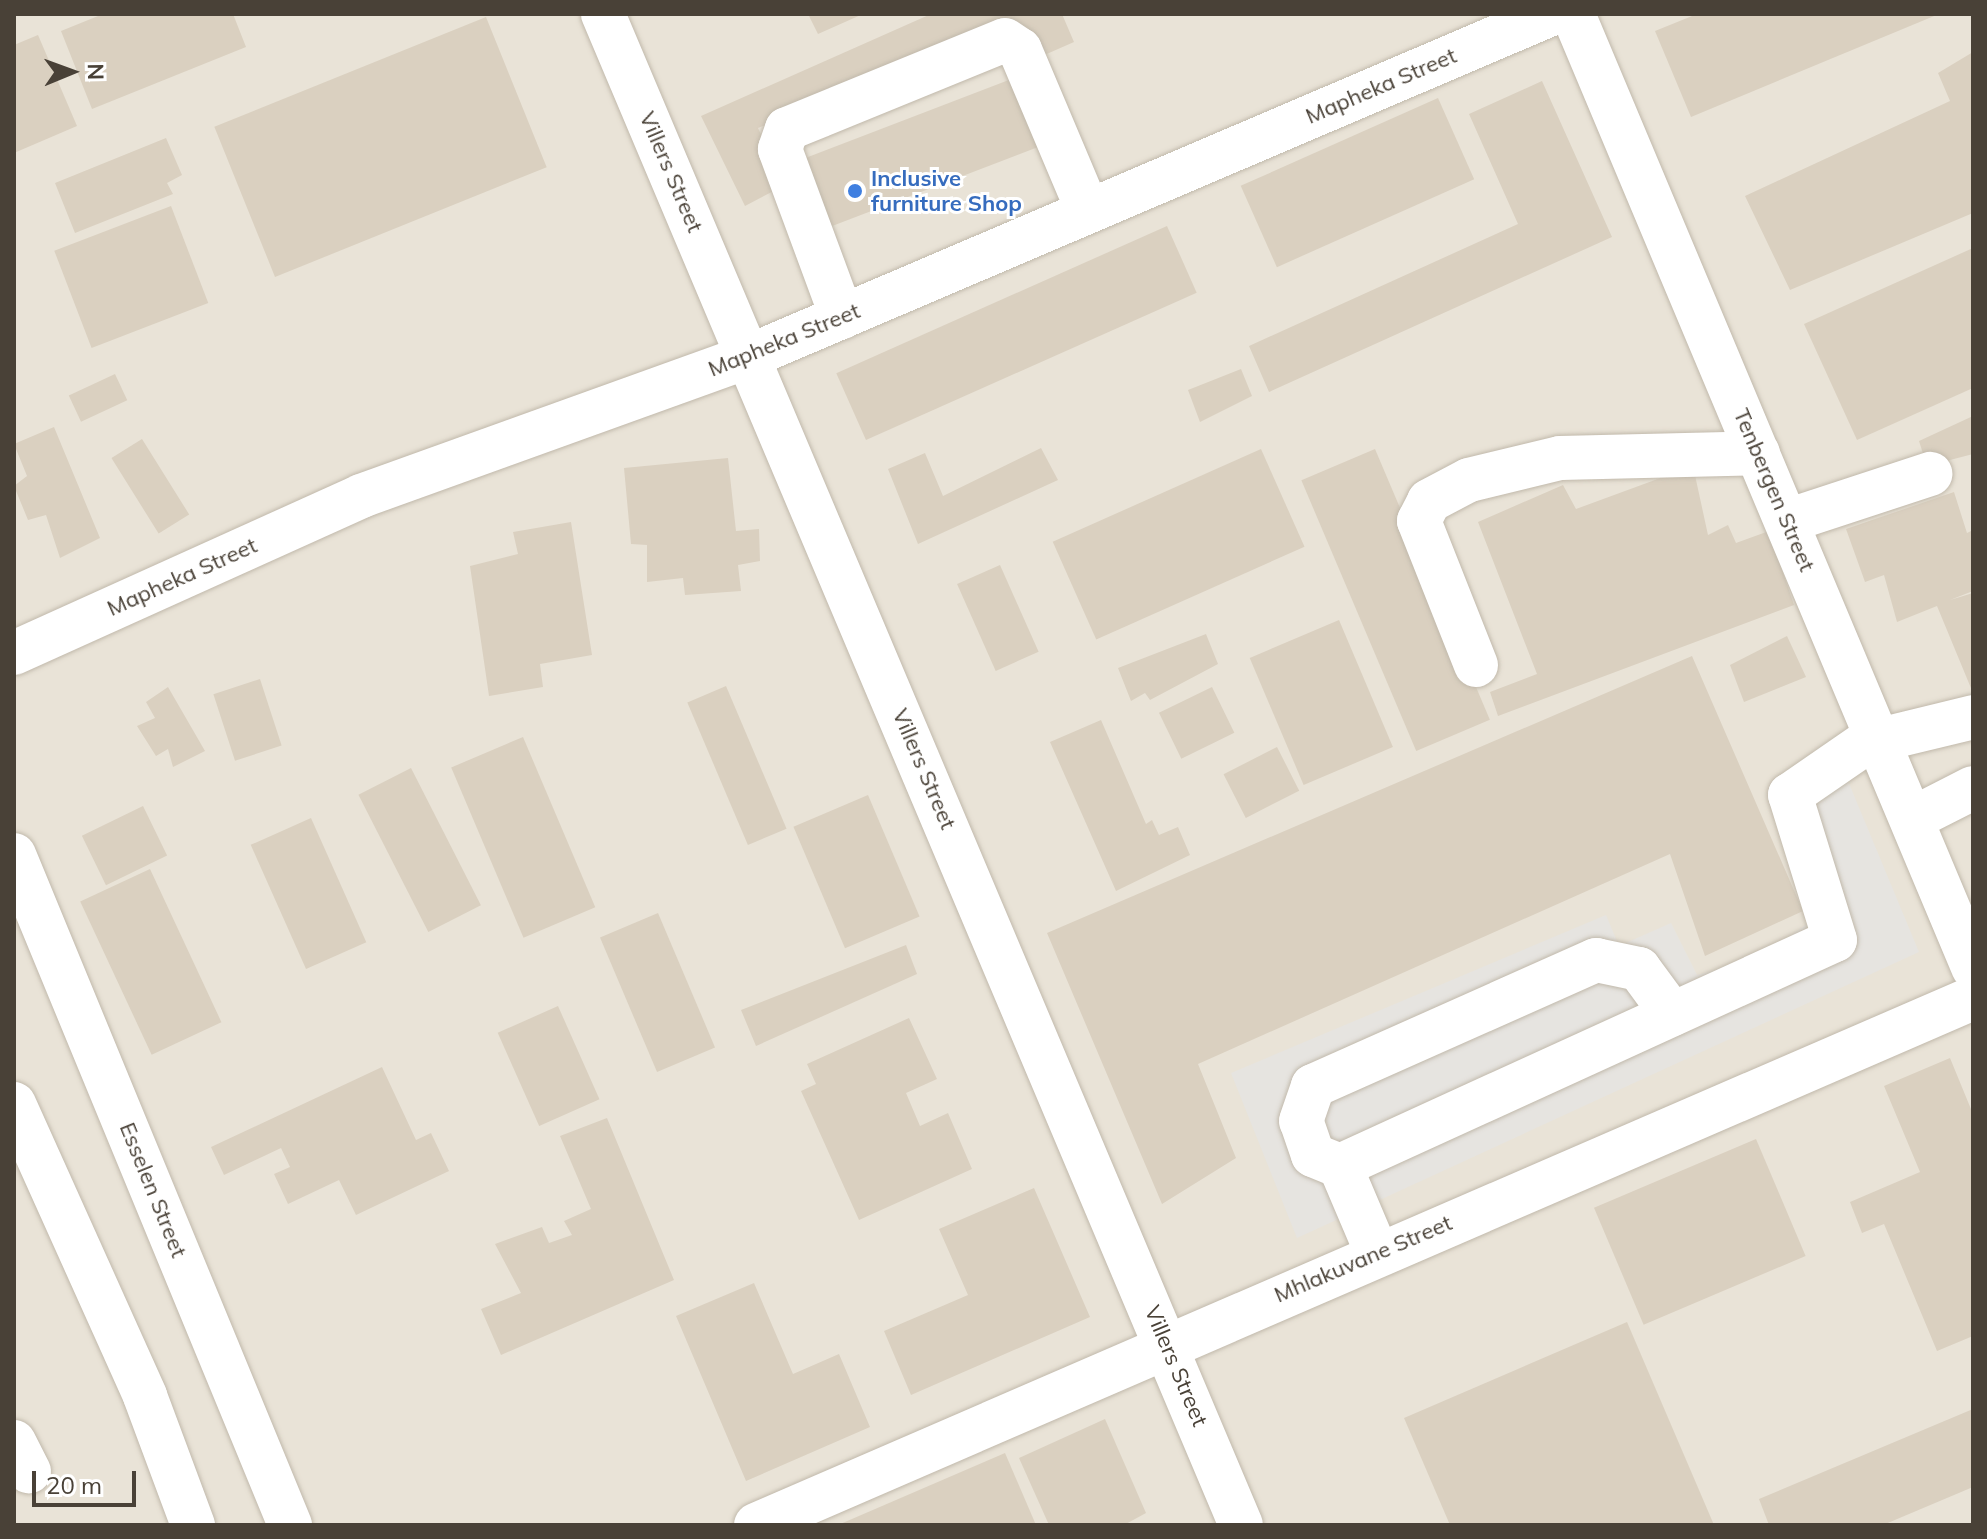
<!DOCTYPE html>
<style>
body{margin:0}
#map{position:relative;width:1987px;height:1539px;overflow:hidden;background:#f5f1e9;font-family:Mulish,sans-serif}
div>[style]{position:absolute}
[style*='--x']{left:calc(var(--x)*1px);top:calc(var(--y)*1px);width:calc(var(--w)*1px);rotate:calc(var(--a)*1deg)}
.residential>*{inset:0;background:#e9e3d7;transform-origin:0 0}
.parking>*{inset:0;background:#e6e4e0}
.building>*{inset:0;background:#dad0c0;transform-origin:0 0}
.roads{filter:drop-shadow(0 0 2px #c1b9ab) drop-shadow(0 0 2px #c1b9ab)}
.minor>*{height:44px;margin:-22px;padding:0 22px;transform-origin:22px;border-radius:22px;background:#fff}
.dots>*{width:22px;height:22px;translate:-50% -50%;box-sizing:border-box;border:4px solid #fff;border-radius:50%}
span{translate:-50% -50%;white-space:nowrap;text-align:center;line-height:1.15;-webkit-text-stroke:6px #fff;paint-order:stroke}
.street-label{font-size:22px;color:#494137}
.shop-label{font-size:22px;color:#366cbe;font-weight:700}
.left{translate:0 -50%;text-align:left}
.frame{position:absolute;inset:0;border:16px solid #494137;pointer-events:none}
.north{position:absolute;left:32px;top:32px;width:80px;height:80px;-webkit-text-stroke:6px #fff;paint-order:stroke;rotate:89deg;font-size:22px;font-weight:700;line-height:32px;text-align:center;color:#494137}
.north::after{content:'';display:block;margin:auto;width:28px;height:36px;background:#494137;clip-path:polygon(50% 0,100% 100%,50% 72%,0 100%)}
.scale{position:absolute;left:32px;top:1471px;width:104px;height:36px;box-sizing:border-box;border:4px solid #494137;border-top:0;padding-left:10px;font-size:24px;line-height:28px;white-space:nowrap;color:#494137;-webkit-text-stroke:6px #fff;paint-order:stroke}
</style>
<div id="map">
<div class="residential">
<i style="left:14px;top:14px;width:1959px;height:1511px"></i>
</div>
<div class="parking">
<i style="clip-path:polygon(1838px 757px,1919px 952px,1297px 1238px,1231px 1073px,1606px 915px,1619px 946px,1671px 923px,1697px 975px,1759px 958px,1817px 917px,1769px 798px)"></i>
</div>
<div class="building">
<i style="clip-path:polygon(103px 14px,233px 14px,246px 47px,92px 109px,61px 31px)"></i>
<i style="clip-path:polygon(808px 14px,863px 14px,818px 34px)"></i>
<i style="clip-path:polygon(931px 14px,1062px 14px,1074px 42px,1033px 60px,1020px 24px,758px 128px,785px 185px,745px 206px,701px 116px)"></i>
<i style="clip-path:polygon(1697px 14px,1939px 14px,1691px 117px,1655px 31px)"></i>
<i style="left:486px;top:17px;width:162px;height:293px;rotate:68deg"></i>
<i style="clip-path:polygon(38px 35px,77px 126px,14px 153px,14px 45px)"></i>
<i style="clip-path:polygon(1973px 52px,1973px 213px,1790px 290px,1745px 196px,1950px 101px,1938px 73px)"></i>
<i style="left:1014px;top:78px;width:73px;height:236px;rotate:69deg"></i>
<i style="clip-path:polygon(1542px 81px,1612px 237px,1269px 392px,1249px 346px,1518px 224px,1469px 114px)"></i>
<i style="left:1438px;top:98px;width:89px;height:216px;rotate:66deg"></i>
<i style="clip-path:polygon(166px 138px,182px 175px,167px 183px,173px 194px,75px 233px,55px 183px)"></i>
<i style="left:171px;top:206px;width:104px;height:125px;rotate:69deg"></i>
<i style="left:1167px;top:226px;width:73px;height:362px;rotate:66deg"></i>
<i style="clip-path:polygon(1973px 248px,1973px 388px,1857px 440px,1804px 324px)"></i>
<i style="clip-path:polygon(1241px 369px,1252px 396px,1200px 422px,1188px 390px)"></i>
<i style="left:115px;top:374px;width:29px;height:51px;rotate:65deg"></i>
<i style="clip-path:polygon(1973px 416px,1973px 454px,1927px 466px,1919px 441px)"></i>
<i style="clip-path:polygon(54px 427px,100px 538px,60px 558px,46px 515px,28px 520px,14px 486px,27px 476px,14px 444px)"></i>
<i style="left:142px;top:439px;width:89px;height:36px;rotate:58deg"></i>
<i style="clip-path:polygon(1041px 448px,1058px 480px,918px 544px,888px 469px,925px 453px,943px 496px)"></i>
<i style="left:1261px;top:449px;width:107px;height:228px;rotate:66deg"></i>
<i style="left:1375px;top:449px;width:294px;height:80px;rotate:67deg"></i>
<i style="clip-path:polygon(728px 458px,736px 531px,759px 529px,760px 561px,738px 565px,741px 591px,685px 595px,683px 578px,647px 582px,647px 545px,631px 544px,624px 468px)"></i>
<i style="clip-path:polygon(1693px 466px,1708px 535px,1728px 525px,1736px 543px,1769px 531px,1794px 605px,1498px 716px,1490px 692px,1537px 674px,1478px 522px,1563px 485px,1576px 509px)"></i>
<i style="clip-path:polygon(1954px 492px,1967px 533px,1973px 530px,1973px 591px,1950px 600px,1973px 593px,1973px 693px,1937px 606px,1897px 622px,1884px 575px,1865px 582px,1846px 529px)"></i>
<i style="clip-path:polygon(571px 522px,592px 655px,540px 664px,543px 687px,489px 696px,470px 566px,518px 554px,513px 532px)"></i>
<i style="left:1000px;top:565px;width:95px;height:47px;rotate:66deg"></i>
<i style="left:1339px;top:620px;width:138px;height:97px;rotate:67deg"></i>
<i style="clip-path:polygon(1206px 634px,1218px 664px,1150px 700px,1145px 693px,1131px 701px,1118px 668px)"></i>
<i style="clip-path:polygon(1787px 636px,1806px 677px,1744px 702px,1730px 665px)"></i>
<i style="clip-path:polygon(1692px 656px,1803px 911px,1705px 956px,1670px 854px,1198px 1064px,1236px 1158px,1162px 1204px,1047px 933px)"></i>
<i style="left:260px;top:679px;width:70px;height:49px;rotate:72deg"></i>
<i style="left:726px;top:686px;width:155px;height:42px;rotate:67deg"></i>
<i style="clip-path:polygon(168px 687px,205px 751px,173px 767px,168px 749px,156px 756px,137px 726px,155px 718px,146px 702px)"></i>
<i style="left:1212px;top:687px;width:51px;height:59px;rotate:64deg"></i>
<i style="clip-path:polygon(1101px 720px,1146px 824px,1152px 820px,1159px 835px,1178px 827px,1190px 855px,1116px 891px,1050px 742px)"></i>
<i style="left:523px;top:737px;width:185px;height:78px;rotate:67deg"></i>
<i style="left:1277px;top:747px;width:49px;height:60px;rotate:63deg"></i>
<i style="left:411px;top:768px;width:154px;height:59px;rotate:63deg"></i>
<i style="left:868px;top:795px;width:132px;height:81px;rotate:67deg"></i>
<i style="left:143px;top:806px;width:55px;height:68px;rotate:64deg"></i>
<i style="left:311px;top:818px;width:136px;height:66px;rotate:66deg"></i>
<i style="left:150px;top:869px;width:169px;height:77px;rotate:65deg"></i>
<i style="left:658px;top:913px;width:146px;height:63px;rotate:67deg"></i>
<i style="clip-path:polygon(906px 945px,917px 974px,756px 1046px,741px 1010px)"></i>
<i style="left:558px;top:1006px;width:102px;height:66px;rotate:66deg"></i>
<i style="clip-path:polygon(909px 1018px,937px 1079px,906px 1093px,920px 1126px,948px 1113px,972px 1169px,859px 1220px,801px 1091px,816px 1084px,807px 1064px)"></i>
<i style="clip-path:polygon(1950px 1058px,1973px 1114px,1973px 1336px,1937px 1351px,1884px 1224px,1862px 1233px,1850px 1202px,1920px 1172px,1884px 1086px)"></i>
<i style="clip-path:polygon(382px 1067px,416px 1140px,431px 1133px,449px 1171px,356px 1215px,339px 1180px,288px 1204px,274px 1174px,290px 1167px,281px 1148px,224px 1175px,211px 1147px)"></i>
<i style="clip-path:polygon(607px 1118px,674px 1280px,501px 1355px,481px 1309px,521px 1293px,495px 1244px,542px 1227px,549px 1243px,572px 1235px,564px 1221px,591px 1209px,560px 1136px)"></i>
<i style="left:1756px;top:1139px;width:127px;height:176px;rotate:67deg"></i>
<i style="clip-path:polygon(1034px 1188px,1090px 1317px,911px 1395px,884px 1331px,968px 1295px,939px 1229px)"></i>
<i style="clip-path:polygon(754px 1283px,793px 1374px,839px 1354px,870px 1427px,746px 1481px,676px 1316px)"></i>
<i style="clip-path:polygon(1627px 1322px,1714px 1525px,1450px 1525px,1404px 1418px)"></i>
<i style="clip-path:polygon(1973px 1409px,1973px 1487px,1883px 1525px,1769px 1525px,1759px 1499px)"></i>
<i style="clip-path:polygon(1105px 1419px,1146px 1513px,1124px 1525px,1049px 1525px,1019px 1458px)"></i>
<i style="clip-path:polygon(1005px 1453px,1036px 1525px,838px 1525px)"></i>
</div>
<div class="roads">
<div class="minor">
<i style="--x:603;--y:14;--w:1640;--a:67.11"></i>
<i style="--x:1573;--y:14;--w:1034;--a:67.23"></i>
<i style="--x:842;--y:317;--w:179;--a:-110.3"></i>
<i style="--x:780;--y:149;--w:21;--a:-71"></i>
<i style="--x:787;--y:129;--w:235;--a:-22.2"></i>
<i style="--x:1005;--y:40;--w:18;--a:34"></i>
<i style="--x:1020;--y:50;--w:175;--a:67.1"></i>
<i style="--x:1787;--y:521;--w:151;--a:-18.2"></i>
<i style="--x:14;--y:653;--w:381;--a:-24.3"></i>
<i style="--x:361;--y:496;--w:413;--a:-19.8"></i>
<i style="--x:750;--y:356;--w:871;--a:-23.12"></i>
<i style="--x:1476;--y:665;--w:155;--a:-111.6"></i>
<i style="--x:1419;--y:521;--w:22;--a:-63"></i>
<i style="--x:1429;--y:501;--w:45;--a:-27.7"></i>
<i style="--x:1469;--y:480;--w:94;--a:-13.6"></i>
<i style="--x:1560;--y:458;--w:198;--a:-1.4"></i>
<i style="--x:1879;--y:740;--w:97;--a:-13.7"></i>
<i style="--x:1912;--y:819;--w:68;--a:-26.9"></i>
<i style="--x:14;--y:855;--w:725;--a:67.61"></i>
<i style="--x:14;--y:1104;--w:320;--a:65.8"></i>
<i style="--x:145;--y:1396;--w:138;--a:69.6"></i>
<i style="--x:1340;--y:1166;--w:29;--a:-158"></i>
<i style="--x:1313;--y:1155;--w:36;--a:-109"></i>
<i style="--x:1301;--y:1121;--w:37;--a:-71"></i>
<i style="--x:1313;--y:1086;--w:310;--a:-24"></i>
<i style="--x:1596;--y:960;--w:44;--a:11.8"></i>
<i style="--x:1639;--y:969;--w:56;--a:53.7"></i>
<i style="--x:1377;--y:1253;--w:95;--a:-113"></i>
<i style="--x:1340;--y:1166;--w:544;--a:-24.54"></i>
<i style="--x:1835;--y:940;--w:152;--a:-107.2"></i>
<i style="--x:1790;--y:795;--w:106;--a:-34.6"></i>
<i style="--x:14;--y:1442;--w:33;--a:63"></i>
<i style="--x:756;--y:1525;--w:1326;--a:-23.41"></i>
</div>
</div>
<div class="dots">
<i style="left:855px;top:191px;background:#3f7fe0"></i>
</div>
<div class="street-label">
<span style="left:1381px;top:86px;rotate:-23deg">Mapheka Street</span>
<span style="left:671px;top:172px;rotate:67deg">Villers Street</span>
<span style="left:784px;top:340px;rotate:-22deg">Mapheka Street</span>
<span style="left:1774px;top:490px;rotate:67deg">Tenbergen Street</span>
<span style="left:182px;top:577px;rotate:-24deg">Mapheka Street</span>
<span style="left:924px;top:769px;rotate:67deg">Villers Street</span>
<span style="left:153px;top:1190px;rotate:68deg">Esselen Street</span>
<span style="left:1363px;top:1259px;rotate:-23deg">Mhlakuvane Street</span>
<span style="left:1176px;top:1366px;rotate:67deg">Villers Street</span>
</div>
<div class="shop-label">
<span class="left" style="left:871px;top:191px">Inclusive<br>furniture Shop</span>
</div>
<div class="frame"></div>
<div class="north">N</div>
<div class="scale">20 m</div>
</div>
